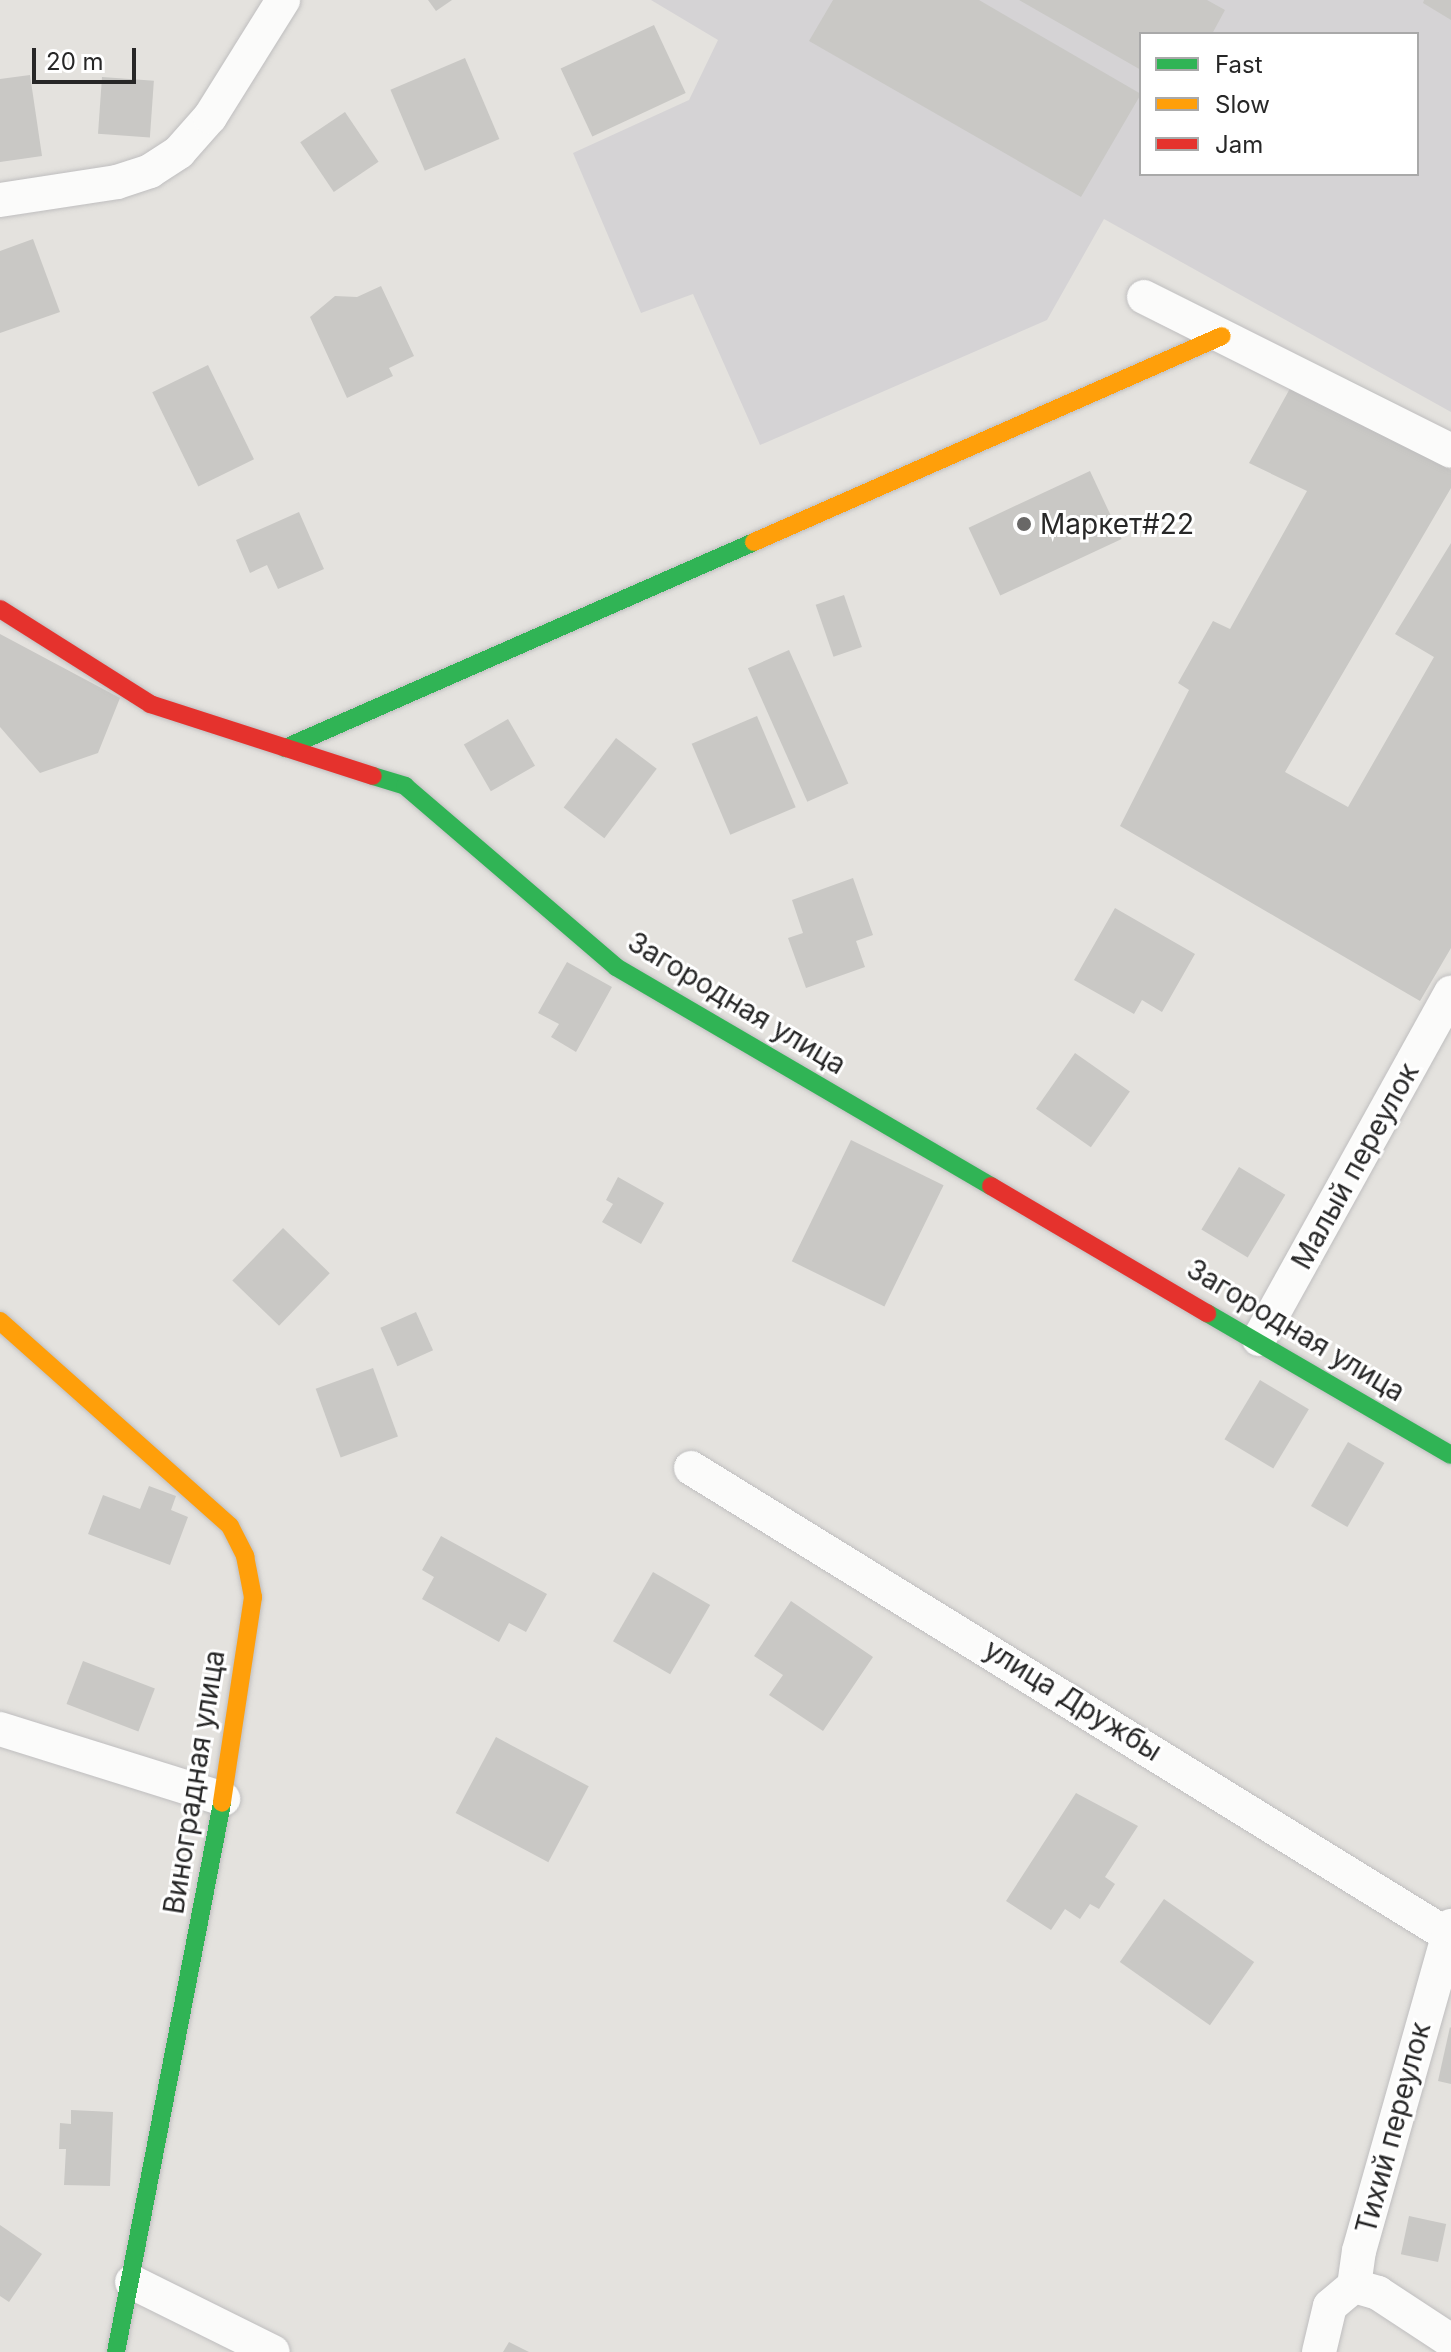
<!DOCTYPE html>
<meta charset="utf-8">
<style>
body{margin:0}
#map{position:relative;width:1451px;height:2352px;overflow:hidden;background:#e4e2de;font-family:Inter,sans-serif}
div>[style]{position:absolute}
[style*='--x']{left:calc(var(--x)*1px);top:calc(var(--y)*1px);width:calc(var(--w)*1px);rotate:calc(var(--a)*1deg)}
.industrial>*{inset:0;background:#d5d3d5}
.building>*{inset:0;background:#c9c8c5;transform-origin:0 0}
.roads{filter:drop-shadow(0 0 2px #bfbebf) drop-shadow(0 0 2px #bfbebf)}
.street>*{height:34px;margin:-17px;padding:0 17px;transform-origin:17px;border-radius:17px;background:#fbfbfa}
.fast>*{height:18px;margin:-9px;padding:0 9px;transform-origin:9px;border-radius:9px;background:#30b455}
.slow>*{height:18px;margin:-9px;padding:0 9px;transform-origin:9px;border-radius:9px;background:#ff9f0a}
.jam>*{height:18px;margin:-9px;padding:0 9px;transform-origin:9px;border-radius:9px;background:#e5322d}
.dots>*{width:22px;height:22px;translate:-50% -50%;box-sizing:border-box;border:4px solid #fff;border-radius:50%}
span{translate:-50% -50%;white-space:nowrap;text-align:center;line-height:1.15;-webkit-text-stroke:6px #fff;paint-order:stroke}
.poi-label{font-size:28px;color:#272727}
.left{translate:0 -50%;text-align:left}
.street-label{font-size:28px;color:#272727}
.legend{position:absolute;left:1139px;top:32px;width:280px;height:144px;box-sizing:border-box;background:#fff;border:2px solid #a9a9a9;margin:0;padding:10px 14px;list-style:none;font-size:24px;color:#272727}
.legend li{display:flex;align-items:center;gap:16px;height:40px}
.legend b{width:40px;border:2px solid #a9a9a9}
.scale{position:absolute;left:32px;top:48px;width:104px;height:36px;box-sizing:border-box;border:4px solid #272727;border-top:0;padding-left:10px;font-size:24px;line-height:28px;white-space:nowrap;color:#272727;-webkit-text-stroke:6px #fff;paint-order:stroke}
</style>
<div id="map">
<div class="industrial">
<i style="clip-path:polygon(evenodd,651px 0,1451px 0,1451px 412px,1104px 219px,1047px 320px,760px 445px,693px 294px,641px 313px,573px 153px,689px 100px,718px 40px,651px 0,1141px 34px,1417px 34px,1417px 174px,1141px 174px,1141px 34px)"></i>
</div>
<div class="building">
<i style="clip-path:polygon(428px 0,452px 0,436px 11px)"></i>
<i style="clip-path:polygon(833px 0,979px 0,1141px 94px,1081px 197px,809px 41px)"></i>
<i style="clip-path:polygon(1019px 0,1207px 0,1225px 10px,1212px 34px,1141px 34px,1141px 70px)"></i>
<i style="clip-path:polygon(1424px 0,1451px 0,1451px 20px,1423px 3px)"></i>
<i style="left:654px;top:25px;width:75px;height:103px;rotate:65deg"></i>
<i style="left:465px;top:58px;width:88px;height:81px;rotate:67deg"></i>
<i style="clip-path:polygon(30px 75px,42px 156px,0 162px,0 79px)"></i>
<i style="left:102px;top:77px;width:52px;height:57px;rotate:4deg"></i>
<i style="left:345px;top:112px;width:60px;height:54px;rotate:56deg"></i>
<i style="clip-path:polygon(33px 239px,60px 312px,0 333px,0 251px)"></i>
<i style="clip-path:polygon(381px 286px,414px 356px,389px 368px,393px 376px,347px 398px,310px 317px,335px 296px,357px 297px)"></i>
<i style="left:208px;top:365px;width:105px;height:62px;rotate:64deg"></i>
<i style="clip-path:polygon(1293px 383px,1451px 470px,1451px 488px,1285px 772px,1348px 807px,1434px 657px,1395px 634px,1451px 543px,1451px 948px,1420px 1001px,1120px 826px,1189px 690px,1178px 683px,1213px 621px,1230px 629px,1307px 491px,1249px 463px)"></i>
<i style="left:1090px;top:471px;width:75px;height:134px;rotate:65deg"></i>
<i style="clip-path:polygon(299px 512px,324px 569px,278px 589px,267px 565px,250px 573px,236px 540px)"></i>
<i style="left:844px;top:595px;width:55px;height:30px;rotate:71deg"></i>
<i style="clip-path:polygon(0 634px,120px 698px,98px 753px,40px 773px,0 727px)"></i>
<i style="left:789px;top:650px;width:146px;height:45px;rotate:66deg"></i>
<i style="left:757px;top:716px;width:99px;height:71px;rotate:67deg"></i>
<i style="left:508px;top:719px;width:54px;height:51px;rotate:60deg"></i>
<i style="left:616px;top:738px;width:51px;height:87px;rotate:37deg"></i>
<i style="clip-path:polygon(853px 878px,873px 935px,856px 941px,865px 967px,806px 988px,788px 938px,803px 933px,792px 900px)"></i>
<i style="clip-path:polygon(1115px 908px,1195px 954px,1162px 1012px,1142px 1000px,1134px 1014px,1074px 980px)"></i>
<i style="clip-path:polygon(567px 962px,612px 987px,576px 1052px,551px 1037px,559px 1024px,538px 1013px)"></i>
<i style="left:1075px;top:1053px;width:67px;height:68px;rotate:35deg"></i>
<i style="left:851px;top:1140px;width:103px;height:135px;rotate:26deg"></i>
<i style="left:1239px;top:1167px;width:54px;height:73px;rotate:31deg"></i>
<i style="clip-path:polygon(618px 1177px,664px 1203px,641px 1244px,602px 1222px,613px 1204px,606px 1200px)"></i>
<i style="left:283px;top:1228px;width:65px;height:73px;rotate:44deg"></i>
<i style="left:416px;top:1312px;width:42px;height:39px;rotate:66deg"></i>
<i style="left:373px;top:1368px;width:73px;height:61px;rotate:70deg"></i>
<i style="left:1260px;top:1380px;width:57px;height:69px;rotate:31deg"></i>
<i style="left:1348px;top:1442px;width:42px;height:74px;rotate:30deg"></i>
<i style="clip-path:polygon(149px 1486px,176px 1496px,171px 1510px,188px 1517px,170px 1565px,88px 1534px,103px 1495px,140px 1509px)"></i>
<i style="clip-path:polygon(441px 1536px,547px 1594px,526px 1632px,509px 1623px,499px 1642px,422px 1599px,434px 1577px,422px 1570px)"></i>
<i style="left:653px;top:1572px;width:66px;height:80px;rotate:30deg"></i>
<i style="clip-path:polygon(791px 1601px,873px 1657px,823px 1731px,769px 1695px,783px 1675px,754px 1656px)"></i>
<i style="left:83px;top:1661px;width:77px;height:46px;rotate:21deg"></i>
<i style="left:496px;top:1737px;width:105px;height:86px;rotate:28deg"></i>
<i style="clip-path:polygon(1076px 1793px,1138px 1826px,1105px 1877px,1115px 1884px,1099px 1909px,1090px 1904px,1080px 1919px,1065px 1909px,1051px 1930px,1006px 1901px)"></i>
<i style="left:1164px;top:1899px;width:110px;height:77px;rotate:35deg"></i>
<i style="clip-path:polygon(1450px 2027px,1451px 2028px,1451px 2084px,1438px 2081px)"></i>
<i style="clip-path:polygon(71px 2110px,113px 2112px,110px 2186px,64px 2185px,66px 2149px,59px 2149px,60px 2123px,71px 2124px)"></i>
<i style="left:1409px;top:2216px;width:38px;height:39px;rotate:12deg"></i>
<i style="clip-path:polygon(0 2225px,42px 2254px,9px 2302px,0 2296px)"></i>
<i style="clip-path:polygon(509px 2342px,529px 2352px,503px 2352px)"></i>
</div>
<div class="roads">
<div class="street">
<i style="--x:0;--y:200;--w:118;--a:-8.7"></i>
<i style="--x:117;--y:182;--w:35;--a:-18"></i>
<i style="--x:150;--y:171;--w:35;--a:-33"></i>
<i style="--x:179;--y:152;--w:47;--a:-48.5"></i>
<i style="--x:210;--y:117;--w:138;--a:-58"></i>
<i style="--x:1144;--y:297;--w:343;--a:26.6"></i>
<i style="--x:1259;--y:1339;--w:396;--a:-61"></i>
<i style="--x:691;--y:1468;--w:893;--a:31.68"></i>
<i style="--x:0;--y:1729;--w:234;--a:17.4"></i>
<i style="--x:132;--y:2282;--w:157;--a:26.4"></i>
<i style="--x:1354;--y:2286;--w:35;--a:-82"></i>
<i style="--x:1359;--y:2251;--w:338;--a:-74.2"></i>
<i style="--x:1319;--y:2352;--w:47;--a:-76.6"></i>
<i style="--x:1330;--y:2306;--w:31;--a:-40"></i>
<i style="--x:1354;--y:2286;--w:25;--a:16"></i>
<i style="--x:1378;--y:2293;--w:87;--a:33.3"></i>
</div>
<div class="fast">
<i style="--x:285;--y:748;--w:512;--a:-23.71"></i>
<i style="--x:373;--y:776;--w:34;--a:17"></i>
<i style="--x:405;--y:786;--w:278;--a:40.6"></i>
<i style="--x:616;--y:967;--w:434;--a:30.3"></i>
<i style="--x:1207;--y:1313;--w:282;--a:30.2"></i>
<i style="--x:116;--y:2352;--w:559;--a:-79.07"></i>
</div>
<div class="slow">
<i style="--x:754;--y:542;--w:511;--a:-23.76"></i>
<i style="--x:0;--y:1321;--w:308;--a:41.7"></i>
<i style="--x:230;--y:1526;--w:34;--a:63"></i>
<i style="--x:245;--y:1556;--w:42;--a:79"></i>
<i style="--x:253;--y:1597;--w:208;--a:98.6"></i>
</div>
<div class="jam">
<i style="--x:0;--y:609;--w:178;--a:32.3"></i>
<i style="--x:150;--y:704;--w:234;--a:17.9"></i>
<i style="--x:991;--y:1186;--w:251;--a:30.5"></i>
</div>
</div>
<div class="dots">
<i style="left:1024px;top:524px;background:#696867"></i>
</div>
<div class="poi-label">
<span class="left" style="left:1040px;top:524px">Маркет#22</span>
</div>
<div class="street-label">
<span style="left:737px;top:1003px;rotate:31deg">Загородная улица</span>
<span style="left:1355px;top:1166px;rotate:-61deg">Малый переулок</span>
<span style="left:1296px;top:1330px;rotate:31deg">Загородная улица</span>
<span style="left:1073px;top:1700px;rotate:32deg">улица Дружбы</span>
<span style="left:194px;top:1782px;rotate:-81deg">Виноградная улица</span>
<span style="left:1393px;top:2128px;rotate:-75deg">Тихий переулок</span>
</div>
<ul class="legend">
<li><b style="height:10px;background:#30b455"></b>Fast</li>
<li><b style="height:10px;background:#ff9f0a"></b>Slow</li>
<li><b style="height:10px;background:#e5322d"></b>Jam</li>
</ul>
<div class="scale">20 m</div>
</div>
